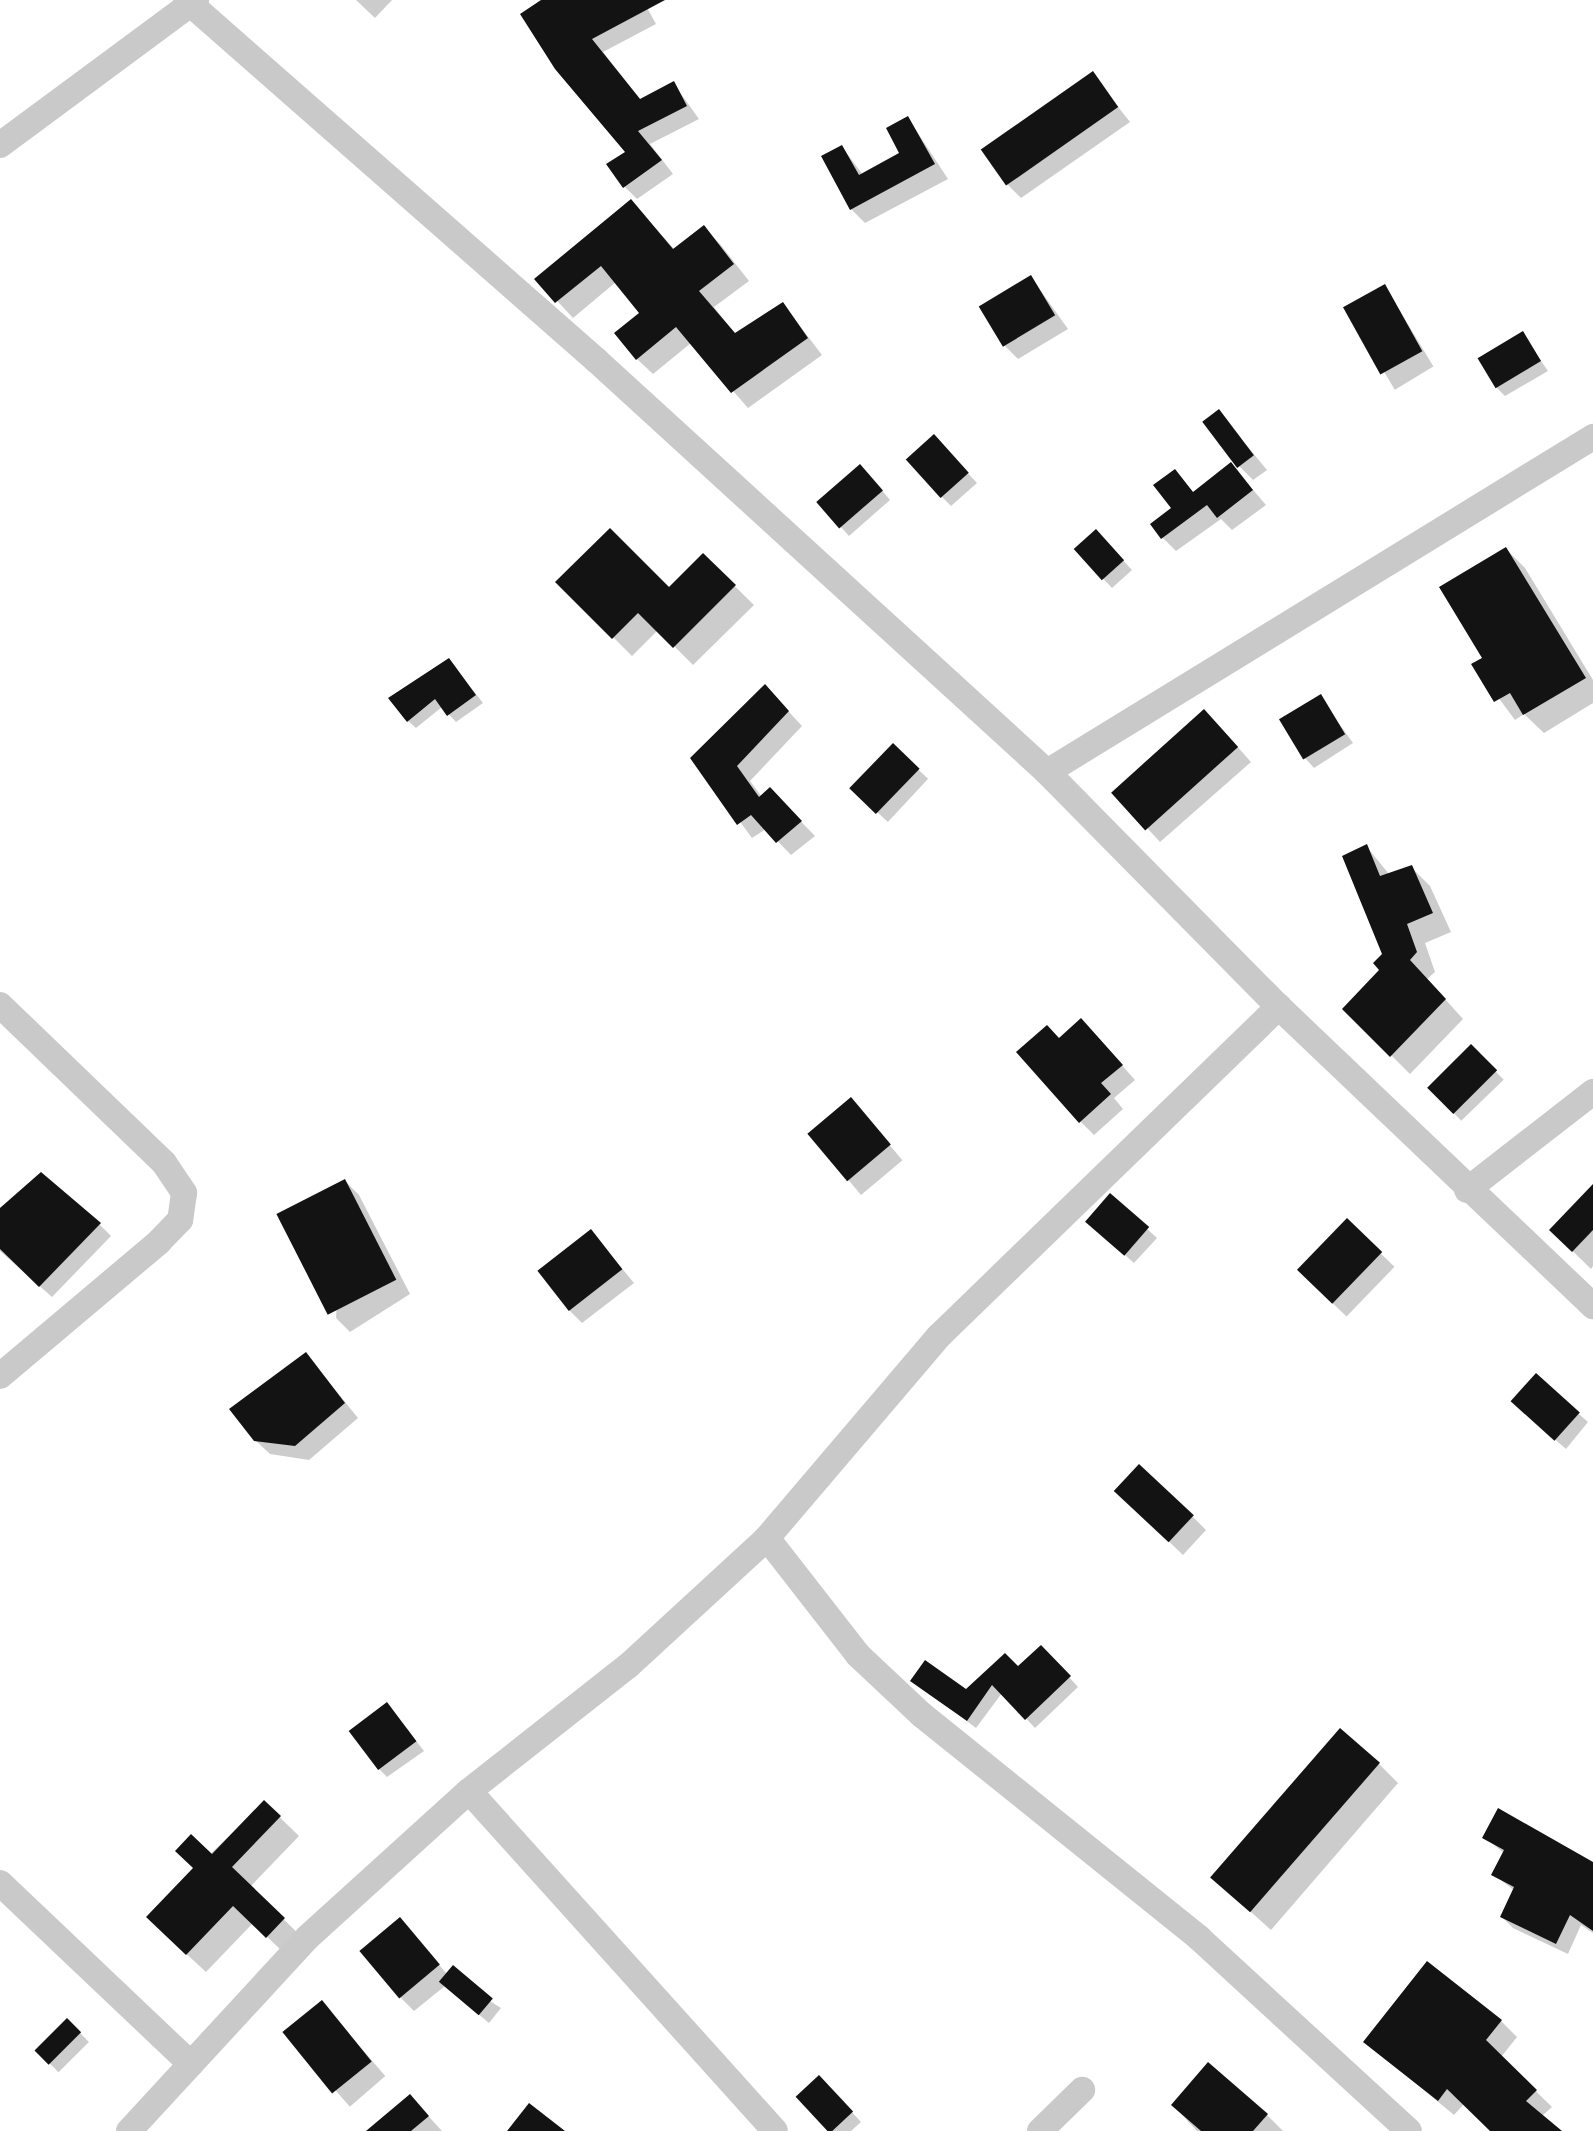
<!DOCTYPE html>
<style>
body{margin:0}
#map{position:relative;width:1593px;height:2131px;overflow:hidden;background:#fff;font-family:Karla,sans-serif}
div>[style]{position:absolute}
[style*='--x']{left:calc(var(--x)*1px);top:calc(var(--y)*1px);width:calc(var(--w)*1px);rotate:calc(var(--a)*1deg)}
.shadow>*{inset:0;background:#0003;transform-origin:0 0}
.building>*{inset:0;background:#131313;transform-origin:0 0}
.minor>*{height:26px;margin:-13px;padding:0 13px;transform-origin:13px;border-radius:13px;background:#c9c9c9}
span{translate:-50% -50%;white-space:nowrap;text-align:center;line-height:1.15;-webkit-text-stroke:7px #fff;paint-order:stroke}
</style>
<div id="map">
<div class="shadow">
<i style="clip-path:polygon(356px 0,392px 0,375px 18px)"></i>
<i style="clip-path:polygon(545px 0,643px 0,656px 24px,603px 52px,641px 100px,674px 84px,699px 119px,650px 144px,673px 174px,637px 199px,624px 186px,628px 152px)"></i>
<i style="clip-path:polygon(1092px 74px,1130px 122px,1021px 198px,1007px 184px)"></i>
<i style="clip-path:polygon(908px 118px,948px 179px,865px 223px,851px 209px,842px 147px,863px 175px,902px 154px)"></i>
<i style="clip-path:polygon(631px 201px,675px 250px,704px 228px,720px 244px,749px 281px,714px 307px,736px 335px,783px 304px,822px 355px,748px 408px,691px 343px,653px 374px,637px 359px,642px 313px,616px 282px,573px 318px,537px 279px)"></i>
<i style="clip-path:polygon(1031px 277px,1068px 329px,1018px 359px,1004px 345px)"></i>
<i style="left:1385px;top:286px;width:94px;height:45px;rotate:59deg"></i>
<i style="clip-path:polygon(1522px 333px,1548px 371px,1505px 396px,1496px 387px)"></i>
<i style="clip-path:polygon(1219px 412px,1267px 470px,1253px 480px,1239px 466px)"></i>
<i style="clip-path:polygon(943px 446px,977px 483px,951px 506px,942px 497px)"></i>
<i style="clip-path:polygon(1231px 464px,1266px 505px,1232px 530px,1221px 519px,1176px 551px,1162px 537px,1174px 508px,1175px 471px,1194px 493px)"></i>
<i style="clip-path:polygon(869px 475px,890px 500px,849px 536px,818px 502px)"></i>
<i style="clip-path:polygon(1105px 541px,1132px 570px,1112px 588px,1076px 550px)"></i>
<i style="clip-path:polygon(1506px 549px,1525px 568px,1593px 680px,1593px 703px,1544px 733px,1524px 714px,1515px 720px,1474px 665px,1484px 659px)"></i>
<i style="clip-path:polygon(703px 555px,754px 605px,693px 665px,658px 630px,632px 656px,558px 582px,669px 589px)"></i>
<i style="clip-path:polygon(449px 660px,483px 703px,456px 722px,442px 707px,416px 728px,408px 721px)"></i>
<i style="clip-path:polygon(1320px 697px,1353px 743px,1314px 768px,1305px 758px)"></i>
<i style="clip-path:polygon(778px 700px,802px 726px,750px 781px,762px 797px,770px 790px,815px 836px,791px 855px,766px 829px,752px 838px,693px 758px)"></i>
<i style="clip-path:polygon(1218px 725px,1251px 762px,1160px 842px,1114px 792px)"></i>
<i style="left:893px;top:746px;width:48px;height:59px;rotate:43deg"></i>
<i style="clip-path:polygon(1366px 846px,1389px 874px,1411px 867px,1430px 886px,1451px 932px,1425px 943px,1435px 972px,1427px 979px,1463px 1019px,1410px 1074px,1345px 1009px,1382px 970px,1384px 954px)"></i>
<i style="clip-path:polygon(1095px 1035px,1135px 1080px,1114px 1098px,1123px 1109px,1094px 1135px,1080px 1121px,1060px 1040px)"></i>
<i style="left:1471px;top:1046px;width:47px;height:59px;rotate:46deg"></i>
<i style="left:851px;top:1099px;width:80px;height:54px;rotate:50deg"></i>
<i style="clip-path:polygon(345px 1181px,359px 1195px,410px 1294px,350px 1332px,336px 1318px)"></i>
<i style="clip-path:polygon(1593px 1186px,1593px 1266px,1591px 1269px,1551px 1230px)"></i>
<i style="clip-path:polygon(1110px 1195px,1157px 1238px,1134px 1263px,1097px 1230px)"></i>
<i style="clip-path:polygon(0 1210px,99px 1224px,111px 1236px,52px 1297px,0 1251px)"></i>
<i style="left:1347px;top:1221px;width:66px;height:69px;rotate:44deg"></i>
<i style="clip-path:polygon(591px 1231px,634px 1283px,582px 1323px,568px 1309px)"></i>
<i style="clip-path:polygon(306px 1354px,358px 1418px,309px 1460px,270px 1454px,255px 1440px)"></i>
<i style="clip-path:polygon(1536px 1376px,1588px 1422px,1566px 1449px,1522px 1411px)"></i>
<i style="clip-path:polygon(1130px 1504px,1192px 1516px,1206px 1530px,1183px 1555px)"></i>
<i style="clip-path:polygon(1050px 1656px,1078px 1687px,1035px 1728px,1002px 1693px,976px 1728px,913px 1680px,966px 1692px)"></i>
<i style="clip-path:polygon(387px 1704px,424px 1751px,387px 1777px,378px 1768px)"></i>
<i style="clip-path:polygon(1379px 1764px,1398px 1783px,1271px 1930px,1213px 1878px)"></i>
<i style="clip-path:polygon(264px 1802px,299px 1836px,250px 1887px,303px 1938px,286px 1955px,253px 1923px,206px 1972px,167px 1936px,195px 1869px)"></i>
<i style="clip-path:polygon(1484px 1837px,1593px 1864px,1593px 1933px,1581px 1925px,1568px 1954px,1513px 1928px,1502px 1917px,1515px 1891px,1493px 1874px,1504px 1853px)"></i>
<i style="clip-path:polygon(400px 1920px,447px 1974px,501px 2008px,489px 2023px,445px 1986px,414px 2011px,400px 1997px)"></i>
<i style="left:321px;top:2002px;width:98px;height:47px;rotate:49deg"></i>
<i style="left:67px;top:2020px;width:31px;height:43px;rotate:45deg"></i>
<i style="clip-path:polygon(1501px 2021px,1517px 2037px,1501px 2057px,1552px 2107px,1542px 2116px,1559px 2131px,1492px 2131px,1464px 2104px,1454px 2115px,1366px 2042px)"></i>
<i style="clip-path:polygon(1208px 2065px,1267px 2115px,1283px 2131px,1197px 2131px,1173px 2105px)"></i>
<i style="clip-path:polygon(828px 2086px,861px 2122px,851px 2131px,829px 2131px,798px 2096px)"></i>
<i style="clip-path:polygon(410px 2096px,442px 2131px,371px 2131px)"></i>
</div>
<div class="building">
<i style="clip-path:polygon(541px 0,665px 0,592px 39px,640px 99px,674px 81px,687px 106px,638px 131px,662px 160px,623px 188px,606px 164px,625px 152px,555px 69px,520px 14px)"></i>
<i style="left:1093px;top:71px;width:44px;height:137px;rotate:55deg"></i>
<i style="clip-path:polygon(908px 116px,935px 164px,850px 210px,821px 156px,842px 145px,859px 175px,899px 153px,886px 128px)"></i>
<i style="clip-path:polygon(631px 199px,673px 249px,704px 225px,734px 264px,699px 291px,735px 333px,783px 302px,808px 338px,731px 393px,676px 327px,636px 360px,614px 333px,639px 313px,601px 266px,555px 303px,534px 279px)"></i>
<i style="left:1031px;top:275px;width:47px;height:61px;rotate:59deg"></i>
<i style="left:1385px;top:284px;width:77px;height:48px;rotate:61deg"></i>
<i style="left:1523px;top:331px;width:35px;height:53px;rotate:59deg"></i>
<i style="left:1219px;top:409px;width:58px;height:21px;rotate:53deg"></i>
<i style="left:934px;top:434px;width:52px;height:38px;rotate:48deg"></i>
<i style="clip-path:polygon(1231px 462px,1253px 490px,1217px 518px,1207px 505px,1161px 539px,1150px 524px,1171px 508px,1153px 485px,1175px 469px,1193px 492px)"></i>
<i style="left:860px;top:464px;width:35px;height:58px;rotate:49deg"></i>
<i style="clip-path:polygon(610px 528px,669px 587px,703px 553px,736px 585px,673px 648px,638px 613px,612px 639px,555px 582px)"></i>
<i style="left:1096px;top:529px;width:42px;height:30px;rotate:48deg"></i>
<i style="clip-path:polygon(1506px 547px,1586px 678px,1523px 715px,1510px 693px,1494px 702px,1471px 664px,1482px 658px,1439px 587px)"></i>
<i style="clip-path:polygon(449px 658px,476px 695px,447px 716px,435px 699px,407px 722px,388px 698px)"></i>
<i style="clip-path:polygon(765px 684px,789px 711px,737px 766px,759px 797px,770px 787px,802px 821px,776px 843px,751px 815px,737px 825px,690px 758px)"></i>
<i style="left:1321px;top:694px;width:47px;height:49px;rotate:59deg"></i>
<i style="left:1204px;top:709px;width:51px;height:125px;rotate:48deg"></i>
<i style="left:893px;top:743px;width:37px;height:63px;rotate:44deg"></i>
<i style="clip-path:polygon(1367px 844px,1380px 876px,1412px 865px,1433px 913px,1407px 924px,1417px 952px,1410px 960px,1446px 999px,1390px 1057px,1342px 1009px,1379px 970px,1373px 963px,1382px 954px,1342px 856px)"></i>
<i style="clip-path:polygon(1081px 1018px,1123px 1065px,1101px 1083px,1111px 1094px,1079px 1123px,1016px 1052px,1047px 1025px,1059px 1038px)"></i>
<i style="left:1471px;top:1044px;width:37px;height:62px;rotate:45deg"></i>
<i style="left:851px;top:1097px;width:62px;height:57px;rotate:50deg"></i>
<i style="clip-path:polygon(41px 1172px,101px 1223px,39px 1287px,0 1249px,0 1208px)"></i>
<i style="left:345px;top:1179px;width:113px;height:77px;rotate:63deg"></i>
<i style="clip-path:polygon(1593px 1184px,1593px 1230px,1572px 1252px,1549px 1230px)"></i>
<i style="left:1110px;top:1193px;width:52px;height:38px;rotate:41deg"></i>
<i style="left:1347px;top:1218px;width:49px;height:72px;rotate:44deg"></i>
<i style="left:591px;top:1229px;width:51px;height:68px;rotate:52deg"></i>
<i style="clip-path:polygon(306px 1352px,345px 1403px,295px 1446px,254px 1441px,229px 1409px)"></i>
<i style="left:1536px;top:1373px;width:59px;height:38px;rotate:42deg"></i>
<i style="left:1139px;top:1464px;width:75px;height:37px;rotate:43deg"></i>
<i style="clip-path:polygon(1041px 1645px,1071px 1676px,1025px 1720px,992px 1685px,967px 1721px,910px 1681px,925px 1660px,966px 1689px,1005px 1653px,1018px 1666px)"></i>
<i style="left:387px;top:1702px;width:49px;height:48px;rotate:53deg"></i>
<i style="left:1340px;top:1728px;width:53px;height:198px;rotate:41deg"></i>
<i style="clip-path:polygon(264px 1800px,281px 1816px,232px 1867px,285px 1918px,266px 1938px,233px 1906px,186px 1955px,146px 1917px,193px 1868px,175px 1851px,191px 1834px,212px 1854px)"></i>
<i style="clip-path:polygon(1498px 1808px,1593px 1862px,1593px 1931px,1570px 1915px,1556px 1944px,1500px 1917px,1514px 1887px,1491px 1875px,1504px 1850px,1482px 1838px)"></i>
<i style="left:400px;top:1917px;width:62px;height:53px;rotate:50deg"></i>
<i style="clip-path:polygon(1427px 1961px,1502px 2020px,1486px 2040px,1537px 2090px,1526px 2101px,1562px 2131px,1490px 2131px,1447px 2089px,1438px 2101px,1363px 2042px)"></i>
<i style="left:453px;top:1965px;width:52px;height:22px;rotate:40deg"></i>
<i style="left:322px;top:2000px;width:79px;height:51px;rotate:51deg"></i>
<i style="left:67px;top:2018px;width:20px;height:46px;rotate:45deg"></i>
<i style="clip-path:polygon(1208px 2062px,1268px 2114px,1253px 2131px,1201px 2131px,1171px 2105px)"></i>
<i style="left:819px;top:2075px;width:50px;height:32px;rotate:47deg"></i>
<i style="clip-path:polygon(410px 2094px,429px 2116px,411px 2131px,366px 2131px)"></i>
<i style="clip-path:polygon(529px 2103px,565px 2131px,507px 2131px)"></i>
</div>
<div class="minor">
<i style="--x:186;--y:0;--w:546;--a:41.28"></i>
<i style="--x:596;--y:360;--w:611;--a:42.41"></i>
<i style="--x:1047;--y:772;--w:330;--a:45.4"></i>
<i style="--x:1279;--y:1007;--w:434;--a:43.6"></i>
<i style="--x:0;--y:145;--w:244;--a:-36.5"></i>
<i style="--x:1047;--y:772;--w:641;--a:-31.53"></i>
<i style="--x:0;--y:1005;--w:228;--a:43.9"></i>
<i style="--x:164;--y:1163;--w:36;--a:56"></i>
<i style="--x:184;--y:1193;--w:27;--a:98"></i>
<i style="--x:180;--y:1220;--w:30;--a:134"></i>
<i style="--x:159;--y:1242;--w:208;--a:139.9"></i>
<i style="--x:1467;--y:1190;--w:160;--a:-37.9"></i>
<i style="--x:767;--y:1538;--w:148;--a:52.1"></i>
<i style="--x:858;--y:1655;--w:88;--a:43.2"></i>
<i style="--x:922;--y:1715;--w:356;--a:38.8"></i>
<i style="--x:1199;--y:1938;--w:285;--a:42.6"></i>
<i style="--x:469;--y:1791;--w:457;--a:48"></i>
<i style="--x:0;--y:1883;--w:263;--a:43.5"></i>
<i style="--x:129;--y:2131;--w:264;--a:-47.3"></i>
<i style="--x:308;--y:1937;--w:217;--a:-42.2"></i>
<i style="--x:469;--y:1791;--w:202;--a:-38.2"></i>
<i style="--x:628;--y:1666;--w:189;--a:-42.6"></i>
<i style="--x:767;--y:1538;--w:264;--a:-49.6"></i>
<i style="--x:938;--y:1337;--w:475;--a:-44.1"></i>
<i style="--x:1040;--y:2131;--w:59;--a:-44.3"></i>
</div>
</div>
